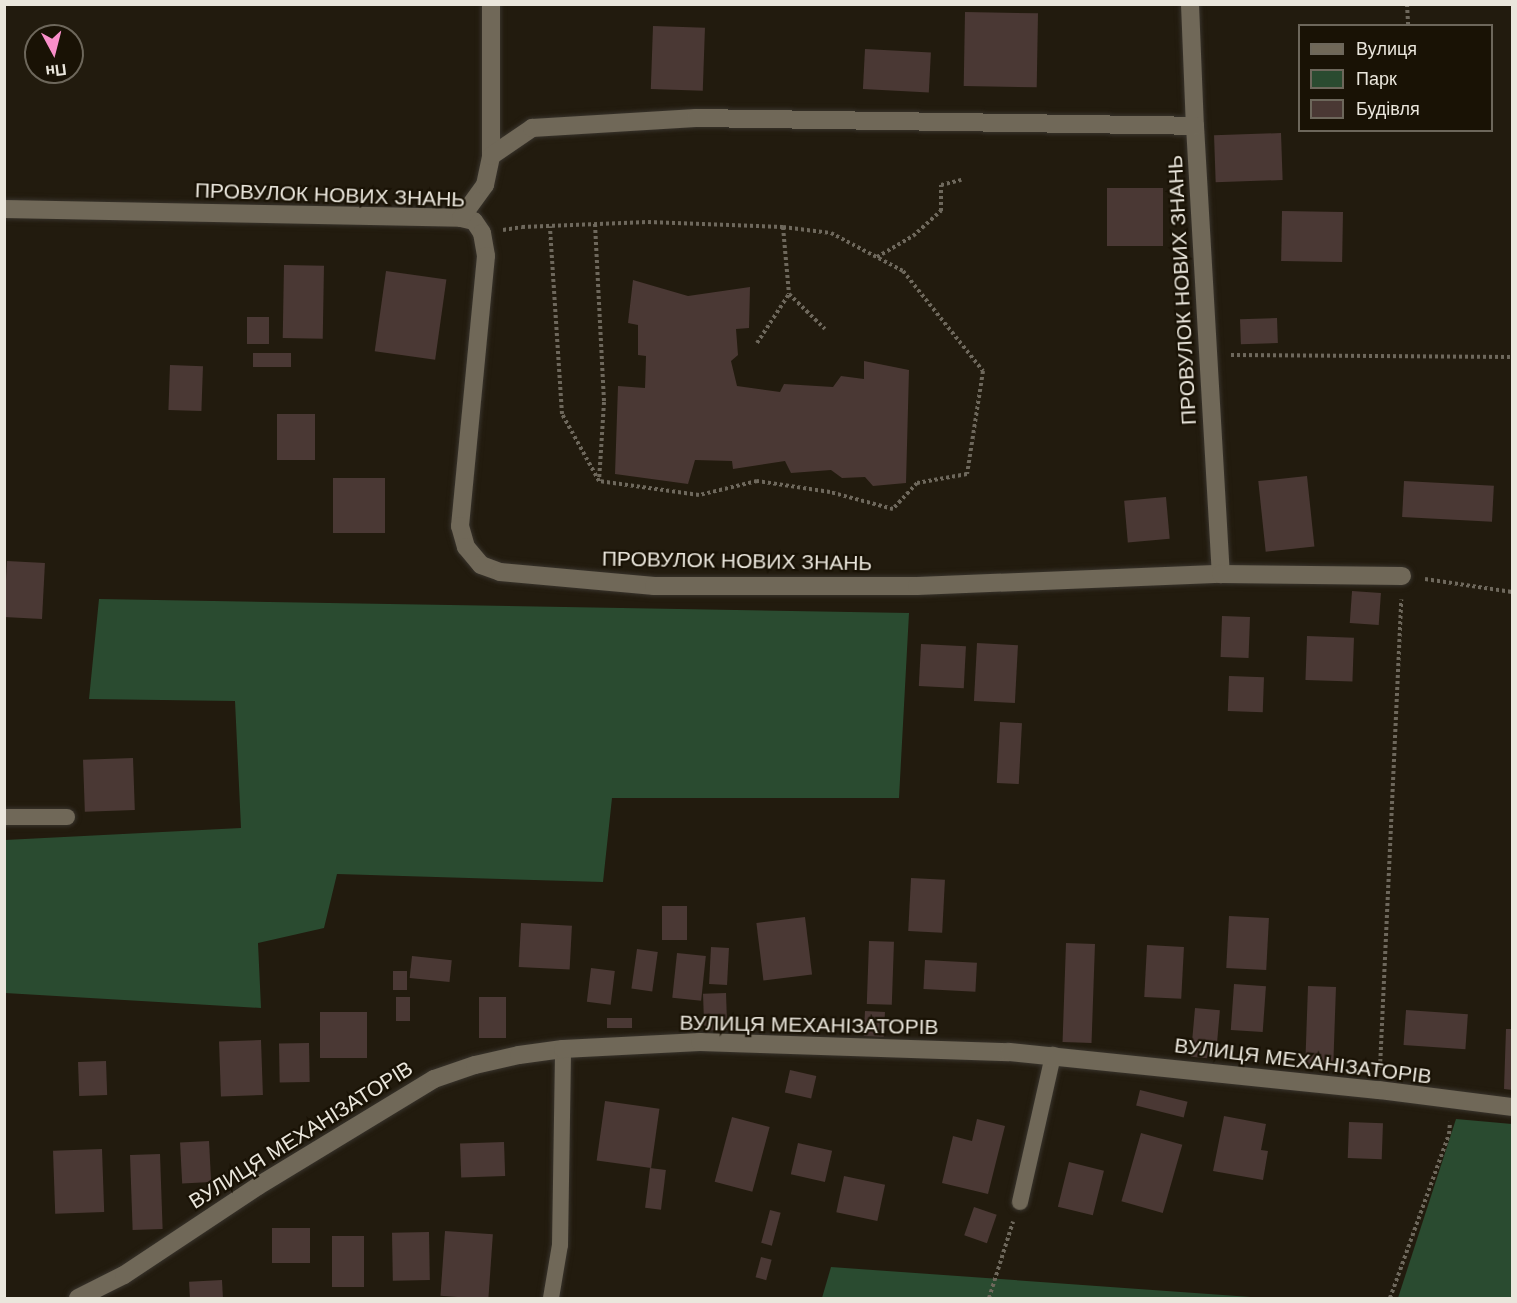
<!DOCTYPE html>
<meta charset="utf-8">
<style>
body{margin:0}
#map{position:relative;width:1517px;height:1303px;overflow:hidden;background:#221b0e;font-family:Arial,sans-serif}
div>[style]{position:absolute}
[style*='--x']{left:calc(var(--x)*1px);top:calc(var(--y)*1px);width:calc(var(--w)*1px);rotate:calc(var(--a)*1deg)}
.green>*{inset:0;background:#2a4b30}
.building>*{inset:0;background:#4a3834;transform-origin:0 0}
.path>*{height:4px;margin-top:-2px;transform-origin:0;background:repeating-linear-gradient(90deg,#6e685c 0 3px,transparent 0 6px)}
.roads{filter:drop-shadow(0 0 2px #38332c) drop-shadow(0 0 2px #38332c)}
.lane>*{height:16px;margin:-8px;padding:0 8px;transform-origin:8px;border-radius:8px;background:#706858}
.street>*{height:18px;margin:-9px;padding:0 9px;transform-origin:9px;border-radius:9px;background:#706858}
span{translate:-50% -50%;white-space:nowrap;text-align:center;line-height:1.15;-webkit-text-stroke:4.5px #191205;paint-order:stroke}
.street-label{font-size:21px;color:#eae6dc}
.frame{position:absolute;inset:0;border:6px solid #eae6dc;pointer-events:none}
.legend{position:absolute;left:1298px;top:24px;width:195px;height:108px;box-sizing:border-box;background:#191205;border:2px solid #6d675b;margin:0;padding:8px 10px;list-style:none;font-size:18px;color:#eae6dc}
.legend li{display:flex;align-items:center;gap:12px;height:30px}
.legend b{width:30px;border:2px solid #6d675b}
.north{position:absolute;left:24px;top:24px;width:60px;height:60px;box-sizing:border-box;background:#191205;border:2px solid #6d675b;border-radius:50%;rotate:173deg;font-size:16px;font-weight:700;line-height:24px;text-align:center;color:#eae6dc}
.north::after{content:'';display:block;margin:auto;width:21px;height:27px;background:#f98fca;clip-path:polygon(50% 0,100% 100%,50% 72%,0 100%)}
</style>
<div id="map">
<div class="green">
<i style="clip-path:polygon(99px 599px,909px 613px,899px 798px,612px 798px,603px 882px,337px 874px,324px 928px,258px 943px,261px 1008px,5px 993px,5px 840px,241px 828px,235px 701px,89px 699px)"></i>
<i style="clip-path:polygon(1456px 1119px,1512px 1124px,1512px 1298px,1398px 1298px)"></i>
<i style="clip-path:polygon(831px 1267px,1265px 1298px,822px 1298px)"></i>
</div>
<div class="building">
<i style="left:965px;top:12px;width:73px;height:74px;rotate:1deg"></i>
<i style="left:653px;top:26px;width:52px;height:63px;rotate:2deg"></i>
<i style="left:865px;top:49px;width:66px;height:40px;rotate:3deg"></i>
<i style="left:1281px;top:133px;width:47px;height:67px;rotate:88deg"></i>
<i style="left:1163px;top:188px;width:58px;height:56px;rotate:90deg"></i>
<i style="left:1282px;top:211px;width:61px;height:50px;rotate:1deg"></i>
<i style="left:284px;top:265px;width:40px;height:73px;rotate:1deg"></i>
<i style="left:386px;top:271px;width:61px;height:81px;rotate:8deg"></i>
<i style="clip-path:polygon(633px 280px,688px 296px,750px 287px,749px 328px,736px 329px,738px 355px,731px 361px,737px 386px,780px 392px,784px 384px,833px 387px,841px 376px,864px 379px,864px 361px,909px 370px,906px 483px,873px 486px,865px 477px,842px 478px,831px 470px,791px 473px,785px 461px,733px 469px,732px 461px,695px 460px,688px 484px,615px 474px,618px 386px,645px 388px,646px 356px,638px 355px,638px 325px,628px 323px)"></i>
<i style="left:247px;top:317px;width:22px;height:27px"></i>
<i style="left:1277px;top:318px;width:25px;height:37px;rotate:88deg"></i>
<i style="left:253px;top:353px;width:38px;height:14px"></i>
<i style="left:170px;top:365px;width:33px;height:45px;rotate:2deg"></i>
<i style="left:277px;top:414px;width:38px;height:46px"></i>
<i style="left:1307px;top:476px;width:71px;height:49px;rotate:84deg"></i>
<i style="left:333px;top:478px;width:52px;height:55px"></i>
<i style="left:1404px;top:481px;width:90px;height:36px;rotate:3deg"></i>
<i style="left:1166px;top:497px;width:42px;height:42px;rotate:85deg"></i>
<i style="left:7px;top:561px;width:38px;height:56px;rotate:3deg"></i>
<i style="left:1352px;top:591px;width:29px;height:32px;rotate:4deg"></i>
<i style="left:1222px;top:616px;width:28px;height:41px;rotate:2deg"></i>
<i style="left:1307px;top:636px;width:47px;height:44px;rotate:2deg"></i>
<i style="left:977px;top:643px;width:41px;height:58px;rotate:3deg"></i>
<i style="left:921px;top:644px;width:45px;height:42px;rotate:3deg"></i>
<i style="left:1229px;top:676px;width:35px;height:35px;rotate:2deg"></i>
<i style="left:1000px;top:722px;width:22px;height:61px;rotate:3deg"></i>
<i style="left:133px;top:758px;width:52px;height:50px;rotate:88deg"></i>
<i style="left:911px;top:878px;width:34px;height:53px;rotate:3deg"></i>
<i style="left:662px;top:906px;width:25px;height:34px"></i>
<i style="left:1229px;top:916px;width:40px;height:52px;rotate:3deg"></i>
<i style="left:805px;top:917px;width:58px;height:49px;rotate:83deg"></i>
<i style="left:521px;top:923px;width:51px;height:44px;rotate:3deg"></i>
<i style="left:869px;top:941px;width:25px;height:63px;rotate:2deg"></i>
<i style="left:1066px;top:943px;width:29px;height:99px;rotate:2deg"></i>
<i style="left:1147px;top:945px;width:37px;height:52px;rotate:3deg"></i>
<i style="left:711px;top:947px;width:18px;height:37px;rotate:3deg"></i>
<i style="left:637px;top:949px;width:21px;height:40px;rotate:8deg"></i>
<i style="left:677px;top:953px;width:29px;height:45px;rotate:6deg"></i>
<i style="left:412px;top:956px;width:40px;height:22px;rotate:6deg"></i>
<i style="left:925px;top:960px;width:52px;height:29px;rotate:3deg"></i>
<i style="left:591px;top:968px;width:24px;height:34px;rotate:7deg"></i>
<i style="left:407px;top:971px;width:19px;height:14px;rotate:90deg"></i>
<i style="left:1234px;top:984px;width:32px;height:46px;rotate:4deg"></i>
<i style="left:1308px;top:986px;width:28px;height:80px;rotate:2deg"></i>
<i style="left:726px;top:993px;width:37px;height:23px;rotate:88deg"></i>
<i style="left:396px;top:997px;width:14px;height:24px"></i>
<i style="left:479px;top:997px;width:27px;height:41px"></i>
<i style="left:1195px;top:1008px;width:25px;height:49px;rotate:5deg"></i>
<i style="left:1406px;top:1010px;width:62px;height:35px;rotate:4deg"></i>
<i style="left:865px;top:1011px;width:20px;height:25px;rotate:3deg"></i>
<i style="left:320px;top:1012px;width:47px;height:46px"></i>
<i style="left:632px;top:1018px;width:10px;height:25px;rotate:90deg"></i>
<i style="clip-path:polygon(1506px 1029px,1512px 1029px,1512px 1090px,1504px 1089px)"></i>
<i style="left:261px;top:1040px;width:55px;height:42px;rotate:88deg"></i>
<i style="left:309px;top:1043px;width:39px;height:30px;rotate:89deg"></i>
<i style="left:106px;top:1061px;width:34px;height:28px;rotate:88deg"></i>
<i style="left:790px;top:1070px;width:27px;height:23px;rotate:13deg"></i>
<i style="left:1140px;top:1090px;width:49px;height:16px;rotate:14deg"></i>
<i style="left:605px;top:1101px;width:55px;height:60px;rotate:8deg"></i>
<i style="clip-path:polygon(1224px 1116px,1266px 1124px,1261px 1150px,1268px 1151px,1263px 1180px,1213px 1171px)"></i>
<i style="left:732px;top:1117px;width:39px;height:67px;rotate:15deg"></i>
<i style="clip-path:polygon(977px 1119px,1005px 1126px,988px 1194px,942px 1183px,953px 1136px,972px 1141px)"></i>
<i style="left:1349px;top:1122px;width:34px;height:36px;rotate:2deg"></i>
<i style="left:1141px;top:1133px;width:43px;height:71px;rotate:16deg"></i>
<i style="left:209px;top:1141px;width:41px;height:29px;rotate:87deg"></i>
<i style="left:504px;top:1142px;width:34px;height:44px;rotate:88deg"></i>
<i style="left:798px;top:1143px;width:35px;height:32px;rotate:13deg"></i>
<i style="left:102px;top:1149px;width:63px;height:49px;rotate:88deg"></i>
<i style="left:160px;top:1154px;width:75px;height:30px;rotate:88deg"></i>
<i style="left:1069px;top:1162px;width:36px;height:46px;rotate:14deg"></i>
<i style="left:650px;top:1168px;width:16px;height:40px;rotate:7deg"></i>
<i style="left:844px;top:1176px;width:42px;height:37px;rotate:12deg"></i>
<i style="left:974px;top:1207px;width:24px;height:30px;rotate:19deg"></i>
<i style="left:770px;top:1210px;width:11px;height:34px;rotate:15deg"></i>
<i style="left:272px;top:1228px;width:38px;height:35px"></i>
<i style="left:445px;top:1231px;width:48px;height:65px;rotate:4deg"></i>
<i style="left:429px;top:1232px;width:48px;height:37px;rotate:89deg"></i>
<i style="left:332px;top:1236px;width:32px;height:51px"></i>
<i style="left:761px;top:1257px;width:11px;height:21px;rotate:15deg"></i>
<i style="left:222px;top:1280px;width:18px;height:33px;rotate:87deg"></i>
</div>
<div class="path">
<i style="--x:1407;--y:4;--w:22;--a:87"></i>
<i style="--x:595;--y:224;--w:178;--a:87.1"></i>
<i style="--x:604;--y:402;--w:79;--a:93.6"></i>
<i style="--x:783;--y:227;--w:67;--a:84.9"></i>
<i style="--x:789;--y:294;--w:50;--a:44.2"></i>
<i style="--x:503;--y:230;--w:19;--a:-9"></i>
<i style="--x:522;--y:227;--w:126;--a:-2.3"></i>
<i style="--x:648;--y:222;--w:135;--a:2.1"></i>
<i style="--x:783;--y:227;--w:48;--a:7.1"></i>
<i style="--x:831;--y:233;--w:81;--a:27.8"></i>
<i style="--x:903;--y:271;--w:128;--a:51.3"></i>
<i style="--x:983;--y:371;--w:104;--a:98.8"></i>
<i style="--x:967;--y:474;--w:51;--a:169.8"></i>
<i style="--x:917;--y:483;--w:35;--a:133"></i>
<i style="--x:893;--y:509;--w:65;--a:-164.9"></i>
<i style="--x:830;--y:492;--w:74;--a:-171.4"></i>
<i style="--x:757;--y:481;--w:60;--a:166.4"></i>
<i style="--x:699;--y:495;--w:101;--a:-172"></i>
<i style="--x:599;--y:481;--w:77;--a:-118.9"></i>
<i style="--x:562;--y:414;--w:188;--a:-93.7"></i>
<i style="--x:877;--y:257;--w:42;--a:-30.3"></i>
<i style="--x:913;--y:236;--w:38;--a:-42"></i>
<i style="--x:941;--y:211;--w:26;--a:-90"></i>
<i style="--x:941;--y:185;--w:21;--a:-14"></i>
<i style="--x:757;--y:343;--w:59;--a:-56.9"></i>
<i style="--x:1231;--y:355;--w:281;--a:0.4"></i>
<i style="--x:1425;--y:579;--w:88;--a:8.5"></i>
<i style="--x:1380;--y:1068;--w:469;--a:-87.4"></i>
<i style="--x:989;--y:1298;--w:80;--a:-72.5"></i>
<i style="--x:1390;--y:1298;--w:174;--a:-70.2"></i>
<i style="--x:1449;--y:1134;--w:12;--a:-85"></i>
</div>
<div class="roads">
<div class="lane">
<i style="--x:4;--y:817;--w:63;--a:0"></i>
<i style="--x:1020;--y:1202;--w:151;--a:-77.3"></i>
<i style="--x:551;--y:1298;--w:54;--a:-80.4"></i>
<i style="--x:560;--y:1245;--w:196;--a:-89.1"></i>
</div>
<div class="street">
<i style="--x:1190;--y:4;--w:122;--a:87.7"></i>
<i style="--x:1195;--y:126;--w:449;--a:86.7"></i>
<i style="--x:491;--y:156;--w:152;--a:-90"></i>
<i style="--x:4;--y:209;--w:457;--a:1.1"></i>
<i style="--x:461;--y:218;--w:13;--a:13"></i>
<i style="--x:474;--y:221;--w:14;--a:56"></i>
<i style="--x:482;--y:233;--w:23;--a:80"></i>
<i style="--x:486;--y:256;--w:271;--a:95.5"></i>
<i style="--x:460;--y:526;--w:22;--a:74"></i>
<i style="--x:466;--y:547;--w:23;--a:50"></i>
<i style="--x:481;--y:565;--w:20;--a:20"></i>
<i style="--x:500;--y:572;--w:155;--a:5.2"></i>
<i style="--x:654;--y:586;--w:263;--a:0"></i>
<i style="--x:917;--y:586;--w:304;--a:-2.3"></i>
<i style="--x:1221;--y:574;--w:181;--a:0.6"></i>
<i style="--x:461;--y:218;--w:41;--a:-54"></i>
<i style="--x:485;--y:185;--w:30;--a:-78"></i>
<i style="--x:491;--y:156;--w:50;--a:-34.3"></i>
<i style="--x:532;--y:128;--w:164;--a:-3.5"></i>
<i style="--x:696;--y:118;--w:499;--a:0.9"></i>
<i style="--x:78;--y:1298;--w:51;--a:-26.6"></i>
<i style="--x:124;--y:1275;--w:161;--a:-33.6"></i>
<i style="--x:258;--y:1186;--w:206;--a:-31.3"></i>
<i style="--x:434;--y:1079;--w:43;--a:-18.9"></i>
<i style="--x:475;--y:1065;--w:45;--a:-12.8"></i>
<i style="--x:519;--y:1055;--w:44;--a:-7.8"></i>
<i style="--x:563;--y:1049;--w:137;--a:-2.9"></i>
<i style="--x:700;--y:1042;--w:309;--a:1.9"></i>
<i style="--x:1009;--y:1052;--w:372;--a:5.9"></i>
<i style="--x:1379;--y:1090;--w:134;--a:7.3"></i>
</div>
</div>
<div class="street-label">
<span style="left:330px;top:195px;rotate:2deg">ПРОВУЛОК НОВИХ ЗНАНЬ</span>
<span style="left:1182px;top:290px;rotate:-93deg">ПРОВУЛОК НОВИХ ЗНАНЬ</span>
<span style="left:737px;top:561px;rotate:1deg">ПРОВУЛОК НОВИХ ЗНАНЬ</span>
<span style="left:809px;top:1025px;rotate:1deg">ВУЛИЦЯ МЕХАНІЗАТОРІВ</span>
<span style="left:1303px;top:1061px;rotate:7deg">ВУЛИЦЯ МЕХАНІЗАТОРІВ</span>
<span style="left:301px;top:1135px;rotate:-32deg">ВУЛИЦЯ МЕХАНІЗАТОРІВ</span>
</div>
<div class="frame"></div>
<ul class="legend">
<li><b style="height:8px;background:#706858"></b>Вулиця</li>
<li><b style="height:16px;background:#2a4b30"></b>Парк</li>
<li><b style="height:16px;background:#4a3834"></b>Будівля</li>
</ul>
<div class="north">Пн</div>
</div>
